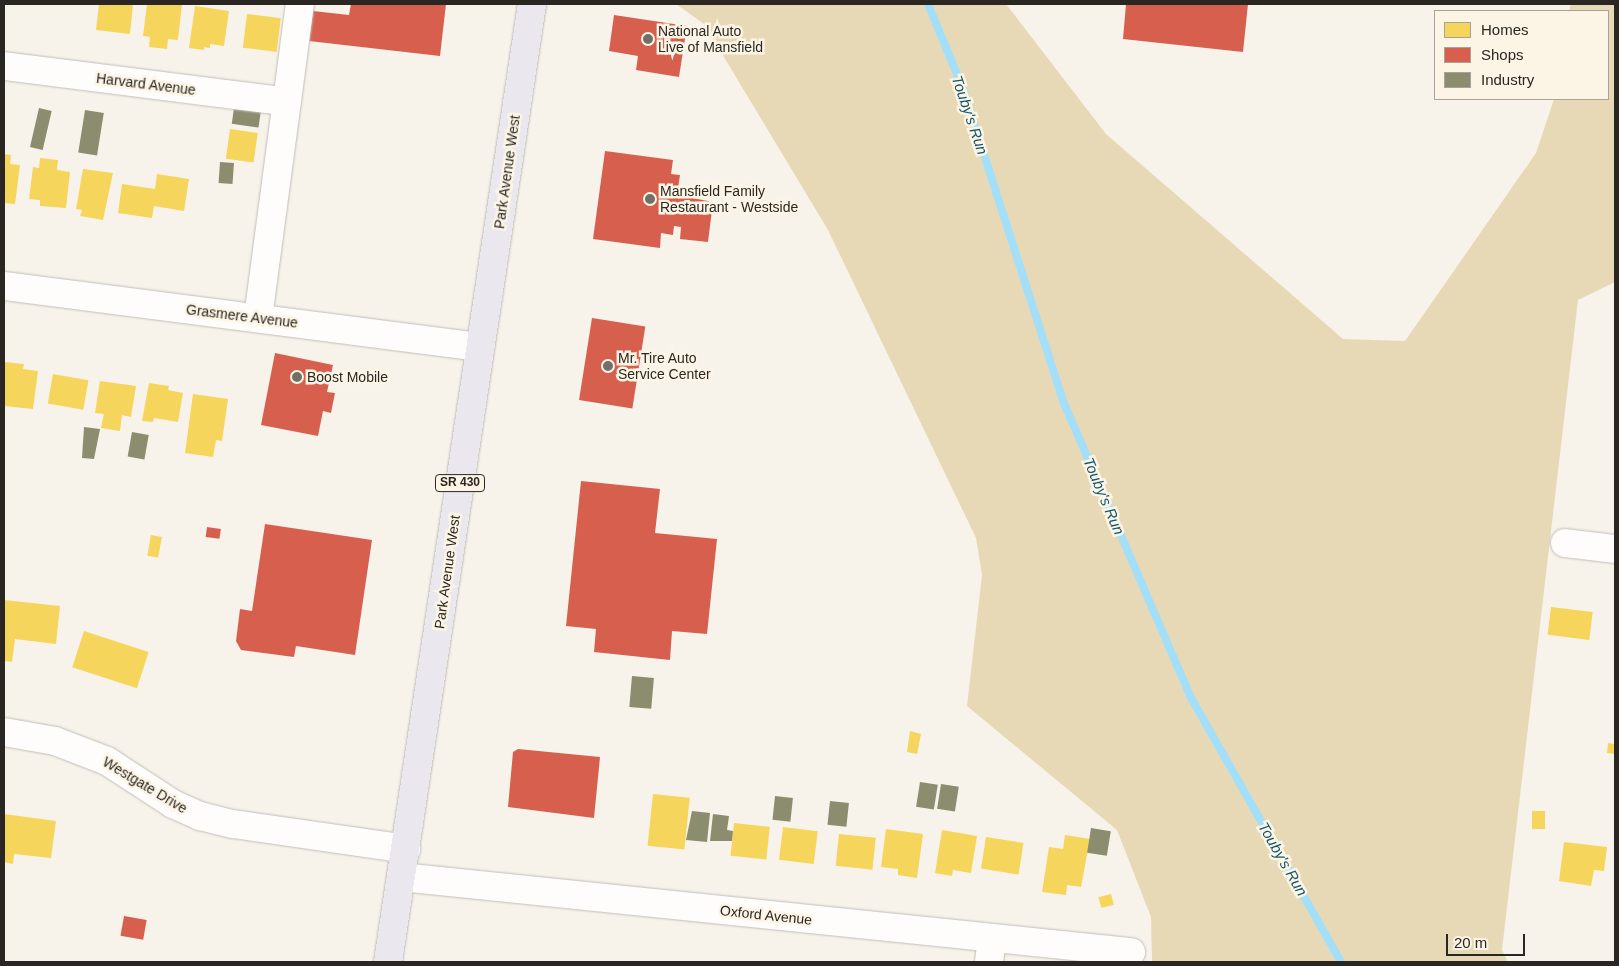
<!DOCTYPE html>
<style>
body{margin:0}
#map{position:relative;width:1619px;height:966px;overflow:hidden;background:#f7f3eb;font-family:Helvetica,sans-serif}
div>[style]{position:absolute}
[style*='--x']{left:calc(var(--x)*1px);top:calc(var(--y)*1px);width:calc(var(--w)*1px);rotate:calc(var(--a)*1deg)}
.green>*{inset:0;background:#e8d9b6}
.homes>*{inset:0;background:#f6d55c;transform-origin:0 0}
.shops>*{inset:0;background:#d6604d;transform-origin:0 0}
.industry>*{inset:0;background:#8c8c6e;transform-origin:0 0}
.stream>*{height:8px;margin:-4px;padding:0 4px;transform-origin:4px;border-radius:4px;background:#a4dff9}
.roads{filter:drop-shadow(0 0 1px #c1beb7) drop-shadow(0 0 1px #c1beb7)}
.minor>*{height:28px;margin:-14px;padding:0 14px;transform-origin:14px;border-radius:14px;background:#fefdfc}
.major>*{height:28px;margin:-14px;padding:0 14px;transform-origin:14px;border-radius:14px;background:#eae7ef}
.dots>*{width:14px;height:14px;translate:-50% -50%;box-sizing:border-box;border:2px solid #fcf5e6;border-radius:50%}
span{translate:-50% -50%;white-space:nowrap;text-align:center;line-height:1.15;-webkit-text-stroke:5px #fcf5e6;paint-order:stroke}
.shield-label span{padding:1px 4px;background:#fcf5e6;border:1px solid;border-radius:4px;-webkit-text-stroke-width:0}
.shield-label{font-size:12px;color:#2a2722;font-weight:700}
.poi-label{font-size:14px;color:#2a2722}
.left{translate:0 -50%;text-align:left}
.street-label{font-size:14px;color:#2a2722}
.water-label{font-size:15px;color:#125772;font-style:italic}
.frame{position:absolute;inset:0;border:5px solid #2a2722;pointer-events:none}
.legend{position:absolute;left:1434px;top:10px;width:175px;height:90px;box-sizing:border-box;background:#fcf5e6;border:1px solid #a8a398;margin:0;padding:6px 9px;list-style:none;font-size:15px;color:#2a2722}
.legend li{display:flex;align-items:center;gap:10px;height:25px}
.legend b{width:25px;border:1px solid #a8a398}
.scale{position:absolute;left:1446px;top:934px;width:79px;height:22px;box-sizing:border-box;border:2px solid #2a2722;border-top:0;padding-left:6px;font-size:15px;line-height:18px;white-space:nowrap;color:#2a2722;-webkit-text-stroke:4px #fcf5e6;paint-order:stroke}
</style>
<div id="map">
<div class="green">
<i style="clip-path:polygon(676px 4px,1006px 4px,1106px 134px,1343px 339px,1405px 341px,1536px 153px,1554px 99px,1608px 99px,1608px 11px,1569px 11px,1571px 4px,1615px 4px,1615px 282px,1578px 300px,1502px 950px,1508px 962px,1152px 962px,1151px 917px,1117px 830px,967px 706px,982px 575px,976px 538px,828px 230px,704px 24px)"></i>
</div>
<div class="homes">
<i style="clip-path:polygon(99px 4px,133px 4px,130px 34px,96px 30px)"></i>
<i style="clip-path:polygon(147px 4px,182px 4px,178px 40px,168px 39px,167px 49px,149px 47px,150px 37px,143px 36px)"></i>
<i style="clip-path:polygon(195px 6px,229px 11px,224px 46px,210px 44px,210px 48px,204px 47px,204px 50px,189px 48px)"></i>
<i style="left:247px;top:14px;width:34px;height:34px;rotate:7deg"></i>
<i style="left:230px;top:129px;width:28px;height:30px;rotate:8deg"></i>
<i style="clip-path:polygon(4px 154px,11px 155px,10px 164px,20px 165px,15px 204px,4px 203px)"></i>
<i style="clip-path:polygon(40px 158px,58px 160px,57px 170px,70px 172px,66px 208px,40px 206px,40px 200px,29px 199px,33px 167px,39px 168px)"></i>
<i style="clip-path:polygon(83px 169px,113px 173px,103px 220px,80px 216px,82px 210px,76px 209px)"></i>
<i style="clip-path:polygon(157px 174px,189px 179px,184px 211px,154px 206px,152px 218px,118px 213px,122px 184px,155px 189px)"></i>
<i style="clip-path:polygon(5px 362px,24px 364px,23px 369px,38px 371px,33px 409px,4px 406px)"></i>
<i style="left:53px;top:374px;width:36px;height:30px;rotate:10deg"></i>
<i style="clip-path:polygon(100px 381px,136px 386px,131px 417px,122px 415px,120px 431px,101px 428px,104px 414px,95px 413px)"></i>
<i style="clip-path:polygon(149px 383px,169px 386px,168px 390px,183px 393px,178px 422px,154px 418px,153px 422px,142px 421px)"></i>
<i style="clip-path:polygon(193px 394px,228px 399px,222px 441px,216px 440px,213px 457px,185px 453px)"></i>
<i style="left:151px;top:535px;width:11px;height:21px;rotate:10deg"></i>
<i style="clip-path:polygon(4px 600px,60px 606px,56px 644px,15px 639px,12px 662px,4px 661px)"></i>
<i style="left:1551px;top:607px;width:42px;height:28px;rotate:7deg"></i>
<i style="left:84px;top:631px;width:68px;height:38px;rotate:18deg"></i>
<i style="clip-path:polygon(910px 731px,921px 734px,917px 754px,907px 752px)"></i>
<i style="clip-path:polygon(1608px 743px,1615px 744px,1615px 754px,1607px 753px)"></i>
<i style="left:653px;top:794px;width:37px;height:52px;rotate:6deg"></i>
<i style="left:1532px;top:811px;width:13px;height:18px"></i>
<i style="clip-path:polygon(4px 814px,56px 821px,51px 858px,14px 854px,13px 864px,4px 862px)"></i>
<i style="left:734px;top:823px;width:36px;height:33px;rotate:6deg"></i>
<i style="left:783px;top:827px;width:35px;height:33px;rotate:7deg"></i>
<i style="clip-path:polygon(886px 829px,923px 834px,917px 878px,898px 875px,898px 869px,881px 867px)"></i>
<i style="clip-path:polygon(942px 830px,977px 836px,971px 873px,953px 870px,952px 876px,935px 873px)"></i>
<i style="left:839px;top:834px;width:37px;height:32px;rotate:6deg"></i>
<i style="clip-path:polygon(1065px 835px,1090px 839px,1081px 887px,1067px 885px,1066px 895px,1042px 892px,1049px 847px,1063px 849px)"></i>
<i style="left:986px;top:837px;width:38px;height:32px;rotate:9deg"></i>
<i style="clip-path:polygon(1564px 842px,1607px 847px,1604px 871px,1594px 870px,1591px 886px,1559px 881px)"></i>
<i style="left:1111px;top:894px;width:11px;height:13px;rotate:75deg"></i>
</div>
<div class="shops">
<i style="clip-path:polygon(351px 4px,446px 4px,440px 56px,309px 41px,313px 11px,349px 15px)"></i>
<i style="clip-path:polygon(1126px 4px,1248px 4px,1243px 52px,1123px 39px)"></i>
<i style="clip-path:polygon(614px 15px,687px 26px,679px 77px,636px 70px,638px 56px,609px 51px)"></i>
<i style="clip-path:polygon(605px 151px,673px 160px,671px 174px,680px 175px,677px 195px,713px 202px,708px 242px,680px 239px,681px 227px,674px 226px,673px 235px,661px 233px,660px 248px,593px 239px)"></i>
<i style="left:592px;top:318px;width:54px;height:83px;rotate:9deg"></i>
<i style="clip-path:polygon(275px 353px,333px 365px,327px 392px,335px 393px,331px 413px,323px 411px,318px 436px,261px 425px)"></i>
<i style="clip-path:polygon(581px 481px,660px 489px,655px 533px,717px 539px,707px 634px,672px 631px,670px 660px,594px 652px,596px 629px,566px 626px)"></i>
<i style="clip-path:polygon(265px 524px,372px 540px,355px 655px,296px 646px,294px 657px,241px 650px,236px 641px,240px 609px,252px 611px)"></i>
<i style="left:207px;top:527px;width:14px;height:10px;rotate:8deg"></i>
<i style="clip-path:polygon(518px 749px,600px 757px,594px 818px,508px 807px,513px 752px)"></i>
<i style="left:124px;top:916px;width:23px;height:20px;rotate:10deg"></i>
</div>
<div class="industry">
<i style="left:39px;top:108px;width:13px;height:40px;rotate:13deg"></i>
<i style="left:234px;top:108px;width:27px;height:16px;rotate:8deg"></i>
<i style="left:85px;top:110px;width:19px;height:43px;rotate:9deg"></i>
<i style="left:220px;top:162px;width:14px;height:21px;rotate:4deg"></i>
<i style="clip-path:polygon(84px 427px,100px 429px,94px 459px,82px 458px)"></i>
<i style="left:132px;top:432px;width:17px;height:25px;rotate:10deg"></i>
<i style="left:632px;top:676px;width:22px;height:31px;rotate:5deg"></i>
<i style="left:920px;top:782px;width:18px;height:25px;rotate:9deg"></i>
<i style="left:941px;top:784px;width:18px;height:25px;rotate:9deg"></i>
<i style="left:775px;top:796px;width:18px;height:24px;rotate:6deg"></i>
<i style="left:830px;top:801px;width:19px;height:24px;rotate:6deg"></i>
<i style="clip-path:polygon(692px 811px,710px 813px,707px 842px,686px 840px)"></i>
<i style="clip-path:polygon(713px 814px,729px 816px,727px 830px,733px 831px,732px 841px,710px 841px)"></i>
<i style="left:1091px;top:828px;width:20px;height:25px;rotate:9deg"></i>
</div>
<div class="stream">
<i style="--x:928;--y:4;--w:89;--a:67.5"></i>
<i style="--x:962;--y:86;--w:333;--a:72.2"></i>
<i style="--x:1064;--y:403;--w:319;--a:66.7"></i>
<i style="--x:1190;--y:696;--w:306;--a:60.4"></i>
</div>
<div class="roads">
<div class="minor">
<i style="--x:4;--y:66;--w:285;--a:7.2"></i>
<i style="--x:4;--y:286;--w:480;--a:7.3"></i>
<i style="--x:258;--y:318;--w:317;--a:-82.4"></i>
<i style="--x:1565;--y:543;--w:50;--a:6.8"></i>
<i style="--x:4;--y:732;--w:52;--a:10"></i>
<i style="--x:55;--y:741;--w:56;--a:21"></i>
<i style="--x:107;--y:761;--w:79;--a:33.1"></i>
<i style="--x:173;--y:804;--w:30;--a:24"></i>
<i style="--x:200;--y:816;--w:34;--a:14"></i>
<i style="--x:233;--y:824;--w:175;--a:8.2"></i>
<i style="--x:401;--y:877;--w:734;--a:5.87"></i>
<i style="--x:989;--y:962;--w:24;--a:-83"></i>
</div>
<div class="major">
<i style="--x:388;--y:962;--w:969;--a:-81.45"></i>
</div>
</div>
<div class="dots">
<i style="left:648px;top:39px;background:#726e68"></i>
<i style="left:650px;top:199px;background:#726e68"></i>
<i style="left:608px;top:366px;background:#726e68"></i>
<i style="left:297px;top:377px;background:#726e68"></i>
</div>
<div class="shield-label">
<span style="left:460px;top:483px">SR 430</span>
</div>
<div class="poi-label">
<span class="left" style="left:658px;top:39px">National Auto<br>Live of Mansfield</span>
<span class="left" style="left:660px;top:199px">Mansfield Family<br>Restaurant - Westside</span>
<span class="left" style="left:618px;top:366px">Mr. Tire Auto<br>Service Center</span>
<span class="left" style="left:307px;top:377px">Boost Mobile</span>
</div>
<div class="street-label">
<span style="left:146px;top:84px;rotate:7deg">Harvard Avenue</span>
<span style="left:507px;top:172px;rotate:-82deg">Park Avenue West</span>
<span style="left:242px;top:316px;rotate:7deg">Grasmere Avenue</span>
<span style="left:447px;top:572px;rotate:-82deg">Park Avenue West</span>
<span style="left:145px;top:785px;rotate:31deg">Westgate Drive</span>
<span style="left:766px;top:915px;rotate:6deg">Oxford Avenue</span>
</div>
<div class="water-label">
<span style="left:970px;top:115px;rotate:71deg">Touby's Run</span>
<span style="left:1104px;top:496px;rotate:67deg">Touby's Run</span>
<span style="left:1283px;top:859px;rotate:60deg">Touby's Run</span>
</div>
<div class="frame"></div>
<ul class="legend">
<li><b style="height:14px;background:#f6d55c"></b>Homes</li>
<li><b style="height:14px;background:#d6604d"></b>Shops</li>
<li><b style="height:14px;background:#8c8c6e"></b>Industry</li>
</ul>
<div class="scale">20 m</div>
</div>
